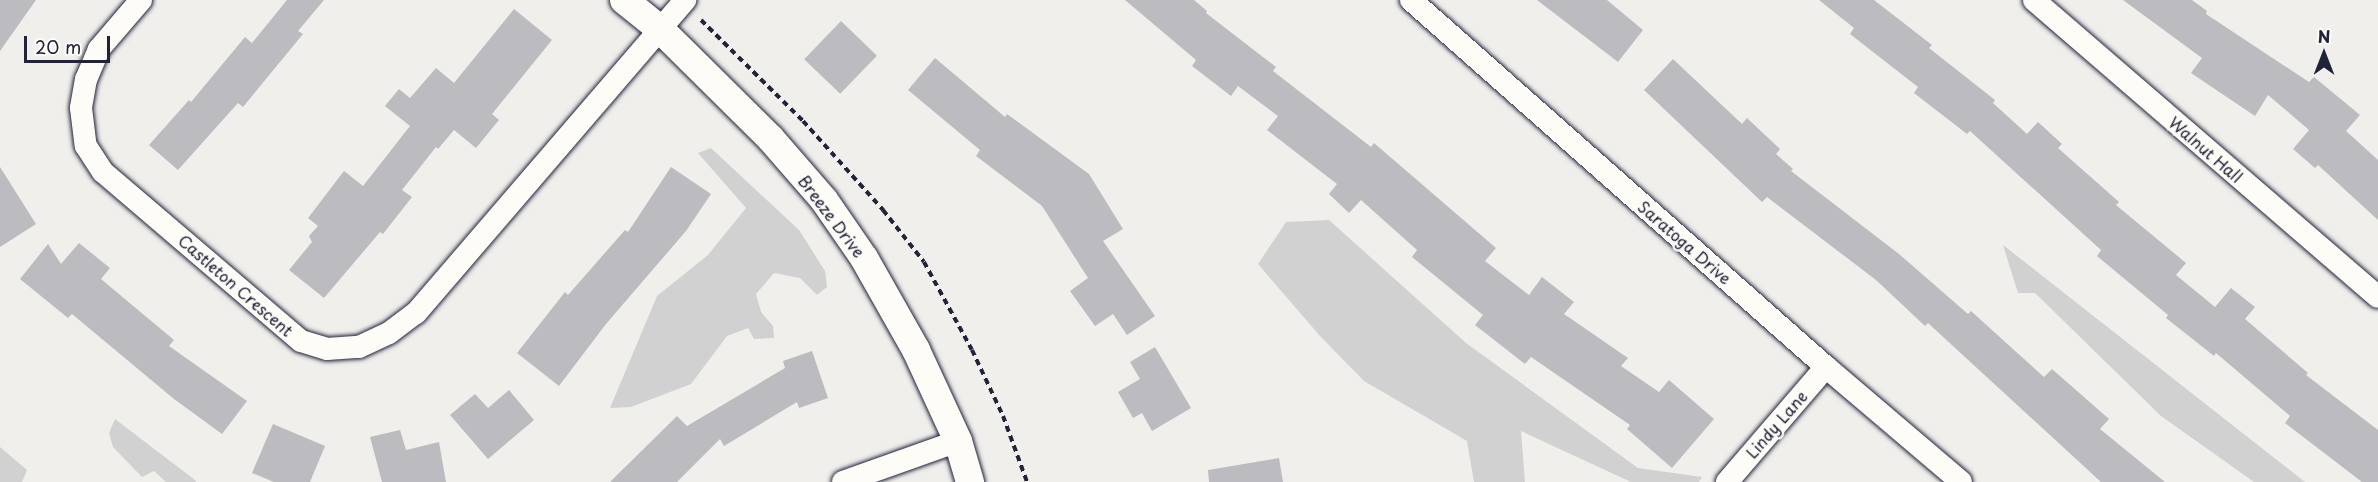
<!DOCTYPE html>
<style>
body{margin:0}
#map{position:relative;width:2378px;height:482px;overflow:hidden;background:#f0efec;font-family:"Playpen Sans",sans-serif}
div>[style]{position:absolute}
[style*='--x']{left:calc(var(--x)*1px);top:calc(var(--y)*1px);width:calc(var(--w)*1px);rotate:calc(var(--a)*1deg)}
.green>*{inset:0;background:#d2d1d1}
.building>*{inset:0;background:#bcbcc0;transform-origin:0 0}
.path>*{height:4px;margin-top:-2px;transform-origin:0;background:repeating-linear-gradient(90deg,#22223b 0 6px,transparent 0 10.5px)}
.roads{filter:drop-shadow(0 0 2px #22223b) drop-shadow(0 0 2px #22223b)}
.minor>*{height:22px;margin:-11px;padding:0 11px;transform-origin:11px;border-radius:11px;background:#fdfcf7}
.tertiary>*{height:28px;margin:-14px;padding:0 14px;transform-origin:14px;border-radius:14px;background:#fdfcf7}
span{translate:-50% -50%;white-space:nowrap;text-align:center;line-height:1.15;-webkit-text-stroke:5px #fdfcf7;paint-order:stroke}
.street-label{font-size:16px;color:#22223b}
.north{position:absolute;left:2294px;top:24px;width:60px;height:60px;-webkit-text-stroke:4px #fdfcf7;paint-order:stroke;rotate:0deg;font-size:16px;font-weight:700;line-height:24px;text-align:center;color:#22223b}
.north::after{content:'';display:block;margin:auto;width:21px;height:27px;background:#22223b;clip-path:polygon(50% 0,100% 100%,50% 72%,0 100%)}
.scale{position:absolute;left:24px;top:36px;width:86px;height:27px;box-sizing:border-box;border:3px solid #22223b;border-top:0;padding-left:8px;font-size:18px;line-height:21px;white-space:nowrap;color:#22223b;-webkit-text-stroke:4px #fdfcf7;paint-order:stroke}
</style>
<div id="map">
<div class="green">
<i style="clip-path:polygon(711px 148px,799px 230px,825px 271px,827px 287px,817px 295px,800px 278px,774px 273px,756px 294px,761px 312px,773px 326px,774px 338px,754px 339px,748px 328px,727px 336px,691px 384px,631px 407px,610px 408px,657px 296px,708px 255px,746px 208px,698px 153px)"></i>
<i style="clip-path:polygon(1329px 220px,1466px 343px,1638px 468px,1702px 477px,1699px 482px,1631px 482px,1521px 431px,1525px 482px,1474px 482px,1467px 441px,1364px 381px,1320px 336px,1258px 264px,1286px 222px)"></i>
<i style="clip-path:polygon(2003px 245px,2305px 482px,2254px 482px,2161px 416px,2035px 293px,2018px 293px)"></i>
<i style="clip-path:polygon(115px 419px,195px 480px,196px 482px,166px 482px,154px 471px,142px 477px,113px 447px,109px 433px)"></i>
<i style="clip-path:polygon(0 447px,27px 470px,22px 482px,0 482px)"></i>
</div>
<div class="building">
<i style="clip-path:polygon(0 0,36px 0,0 51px)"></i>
<i style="clip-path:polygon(287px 0,324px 0,298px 31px,303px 34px,243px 107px,238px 103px,178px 170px,149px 145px,189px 100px,191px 102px,245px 37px,252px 43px)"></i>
<i style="clip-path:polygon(1125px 0,1194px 0,1207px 11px,1206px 13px,1276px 67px,1273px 71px,1371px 147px,1374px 143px,1496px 248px,1485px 261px,1529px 295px,1542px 277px,1574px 302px,1564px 314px,1628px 358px,1621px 366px,1659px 392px,1669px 380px,1714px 419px,1672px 468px,1627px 429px,1630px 425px,1531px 357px,1525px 364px,1475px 325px,1483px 315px,1412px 257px,1417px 250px,1361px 200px,1349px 213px,1329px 194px,1337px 184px,1267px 130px,1278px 116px,1238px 86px,1231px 96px,1192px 66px,1196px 60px)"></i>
<i style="clip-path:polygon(1537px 0,1607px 0,1643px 30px,1618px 62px)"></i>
<i style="clip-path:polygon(1819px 0,1874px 0,1932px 45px,1929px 48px,1995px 100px,1993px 103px,2027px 134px,2038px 122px,2062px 144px,2058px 148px,2119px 202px,2116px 205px,2186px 263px,2176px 275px,2215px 307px,2231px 288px,2255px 307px,2245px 319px,2308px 373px,2306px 375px,2378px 430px,2378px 482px,2362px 482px,2285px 423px,2290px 416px,2216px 353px,2214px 356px,2166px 318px,2168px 315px,2097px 256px,2101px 250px,1970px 131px,1967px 134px,1914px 93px,1918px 87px,1850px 34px,1854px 28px)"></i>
<i style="clip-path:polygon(2123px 0,2192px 0,2207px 11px,2206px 14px,2309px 82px,2314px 77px,2360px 115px,2346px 131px,2378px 160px,2378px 220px,2318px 165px,2315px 168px,2293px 149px,2309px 130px,2268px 95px,2255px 116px,2191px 73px,2202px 58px)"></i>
<i style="clip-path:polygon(514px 9px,552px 40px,492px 114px,499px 120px,476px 148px,454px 130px,438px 149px,436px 147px,402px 190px,412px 197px,383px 234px,380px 232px,324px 298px,289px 270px,312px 242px,309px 236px,318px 226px,308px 218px,344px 171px,363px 186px,410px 126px,385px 106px,399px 89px,410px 98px,436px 68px,454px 83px)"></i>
<i style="left:841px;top:21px;width:50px;height:53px;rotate:44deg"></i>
<i style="clip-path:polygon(935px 58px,1005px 117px,1007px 114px,1089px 174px,1123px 229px,1103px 241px,1155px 316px,1127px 335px,1113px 314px,1095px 326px,1070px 291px,1088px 278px,1042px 206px,976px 156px,980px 150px,908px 90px)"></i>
<i style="clip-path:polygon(1673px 59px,1742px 124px,1747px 118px,1780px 149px,1776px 154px,1793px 169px,1791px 171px,1899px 254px,1968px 314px,1971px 311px,2044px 377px,2052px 369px,2109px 419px,2100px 429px,2165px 482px,2101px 482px,1928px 323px,1925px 326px,1876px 280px,1767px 197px,1762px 202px,1644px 90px)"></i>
<i style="clip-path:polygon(0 167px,36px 224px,0 247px)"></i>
<i style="clip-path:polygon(671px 167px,711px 194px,686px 231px,606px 324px,559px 386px,517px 353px,565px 292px,568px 295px,625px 230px,628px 232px)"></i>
<i style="clip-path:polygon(79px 243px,110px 268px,101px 279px,174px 340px,169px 346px,247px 401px,222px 434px,174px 399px,72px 314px,68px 318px,20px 279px,48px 244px,61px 264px)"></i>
<i style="clip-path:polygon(1155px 347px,1191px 408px,1152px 431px,1142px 413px,1133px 418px,1118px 392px,1140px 379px,1130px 362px)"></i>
<i style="clip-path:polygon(812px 351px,828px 398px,799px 408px,797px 402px,724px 446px,720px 439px,677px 482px,610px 482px,677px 416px,687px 426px,785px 368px,783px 361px)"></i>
<i style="clip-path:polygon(509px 390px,534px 420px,488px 459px,450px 415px,475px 394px,488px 408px)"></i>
<i style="clip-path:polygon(273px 424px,325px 446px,310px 482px,274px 482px,252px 473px)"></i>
<i style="clip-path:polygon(400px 430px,406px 450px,439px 442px,446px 482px,382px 482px,370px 437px)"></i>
<i style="clip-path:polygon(1279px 458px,1283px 482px,1209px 482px,1208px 470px)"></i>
</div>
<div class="path">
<i style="--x:701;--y:20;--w:144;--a:44.7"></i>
<i style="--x:803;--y:121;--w:120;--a:48"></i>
<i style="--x:883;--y:210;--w:66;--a:51.7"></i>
<i style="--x:924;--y:262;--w:100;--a:61.4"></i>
<i style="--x:972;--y:350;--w:73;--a:64.8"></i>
<i style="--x:1003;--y:416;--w:70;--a:70"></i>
</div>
<div class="roads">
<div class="minor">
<i style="--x:141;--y:0;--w:65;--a:130.6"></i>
<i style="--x:99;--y:49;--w:33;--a:113"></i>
<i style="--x:86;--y:79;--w:29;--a:100"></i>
<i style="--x:81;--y:108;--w:38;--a:83"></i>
<i style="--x:86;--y:146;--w:31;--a:57"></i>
<i style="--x:103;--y:172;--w:260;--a:40.5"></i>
<i style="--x:301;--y:341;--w:27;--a:17"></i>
<i style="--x:327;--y:349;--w:32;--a:-4"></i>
<i style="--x:359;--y:347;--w:33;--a:-25"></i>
<i style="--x:389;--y:333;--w:34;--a:-37"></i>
<i style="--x:416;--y:313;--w:413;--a:-49.3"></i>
<i style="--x:1411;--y:0;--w:554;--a:41.49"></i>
<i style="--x:1826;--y:367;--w:177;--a:40.4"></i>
<i style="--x:2034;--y:0;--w:454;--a:40.8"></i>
<i style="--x:843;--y:482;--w:122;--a:-19.6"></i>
<i style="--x:1727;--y:482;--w:152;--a:-49.3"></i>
</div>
<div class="tertiary">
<i style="--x:624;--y:0;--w:46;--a:38.9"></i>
<i style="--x:660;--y:29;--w:156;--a:44.7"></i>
<i style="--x:771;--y:139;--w:81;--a:49"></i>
<i style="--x:824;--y:200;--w:70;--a:55.4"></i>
<i style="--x:864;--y:258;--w:106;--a:60.5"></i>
<i style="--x:916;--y:350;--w:100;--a:65.2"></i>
<i style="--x:958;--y:441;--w:43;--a:73.7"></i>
</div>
</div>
<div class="street-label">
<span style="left:2206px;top:149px;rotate:41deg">Walnut Hall</span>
<span style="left:832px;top:216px;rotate:53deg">Breeze Drive</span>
<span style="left:1685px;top:242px;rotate:41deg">Saratoga Drive</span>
<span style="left:236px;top:285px;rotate:41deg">Castleton Crescent</span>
<span style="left:1776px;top:424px;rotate:-49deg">Lindy Lane</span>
</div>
<div class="north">N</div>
<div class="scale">20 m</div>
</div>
